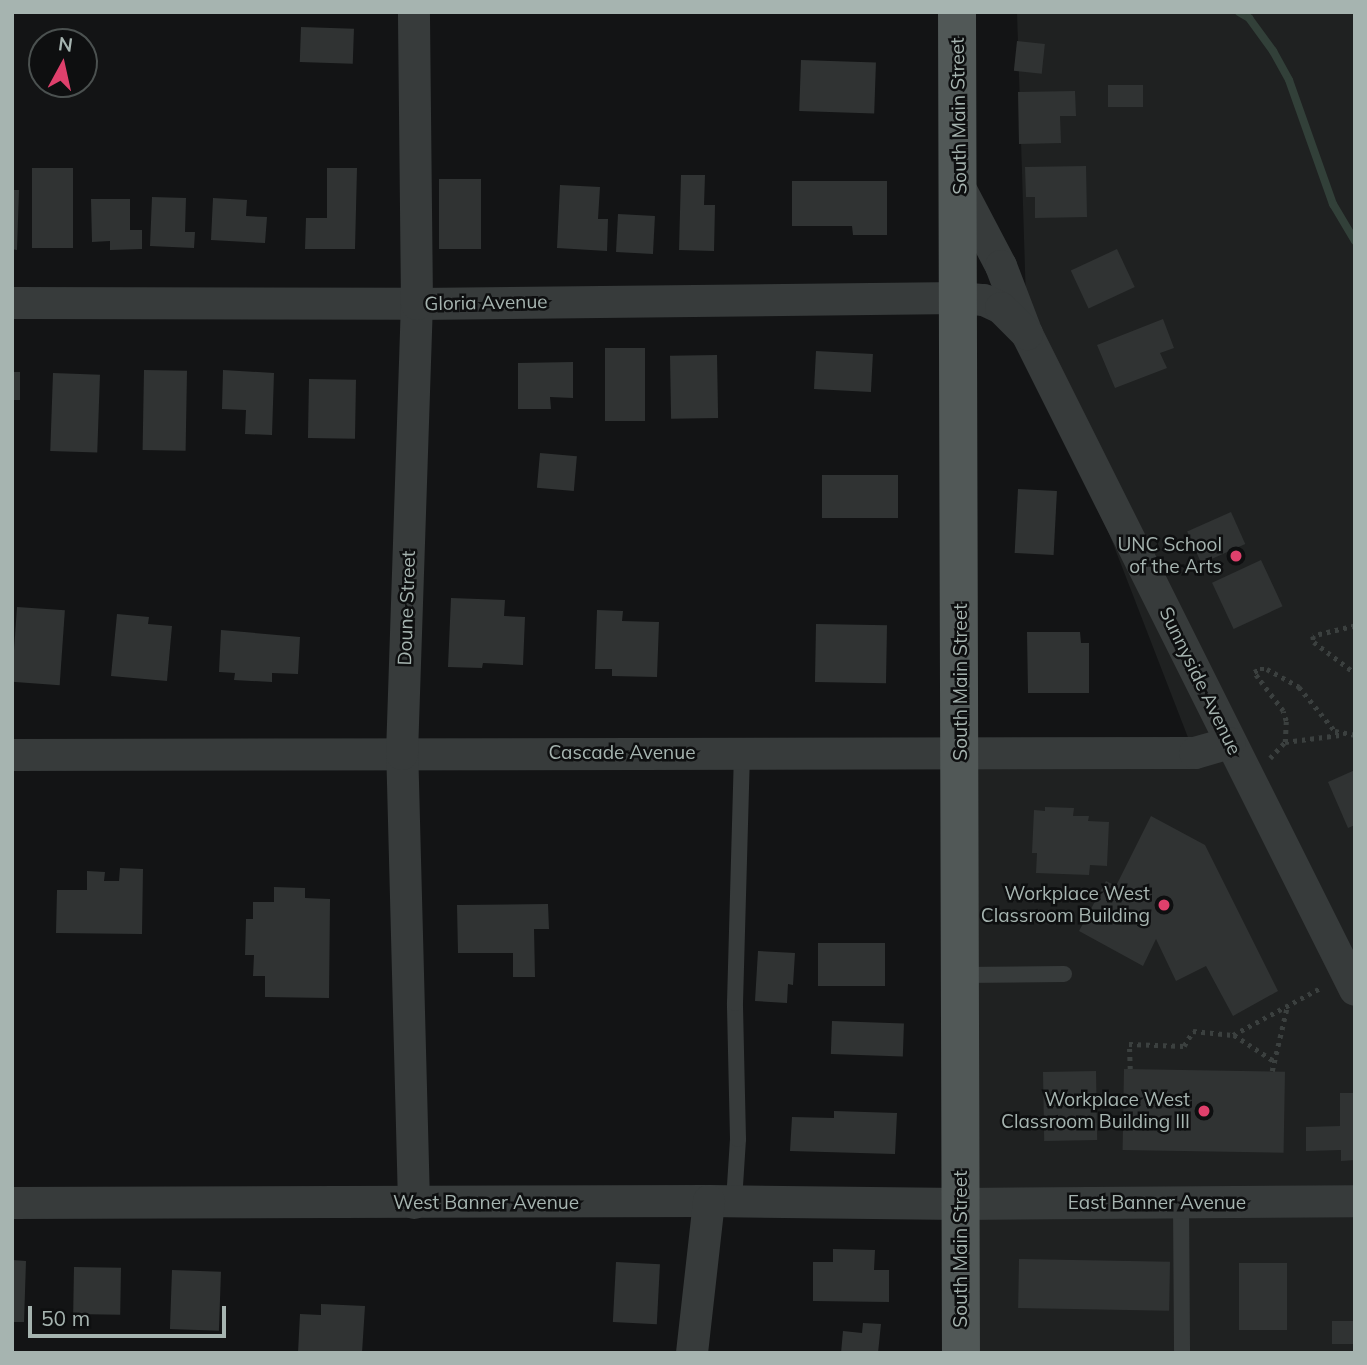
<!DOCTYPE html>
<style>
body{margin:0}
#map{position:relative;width:1367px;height:1365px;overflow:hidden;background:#131415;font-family:Mulish,sans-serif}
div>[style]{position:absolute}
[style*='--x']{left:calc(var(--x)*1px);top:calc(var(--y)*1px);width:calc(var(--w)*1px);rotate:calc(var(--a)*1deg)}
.built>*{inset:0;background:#1f2121}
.stream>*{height:8px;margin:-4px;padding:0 4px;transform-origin:4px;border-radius:4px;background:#324039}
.building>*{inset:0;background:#303333;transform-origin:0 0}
.path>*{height:4.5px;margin-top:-2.25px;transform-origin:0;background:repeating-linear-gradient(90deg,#3b403f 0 3.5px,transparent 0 8.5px)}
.service>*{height:16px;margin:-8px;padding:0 8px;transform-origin:8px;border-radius:8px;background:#373b3b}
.minor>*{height:32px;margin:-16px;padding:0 16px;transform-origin:16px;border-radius:16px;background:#373b3b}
.primary>*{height:38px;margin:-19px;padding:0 19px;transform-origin:19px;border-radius:19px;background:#515857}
.dots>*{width:19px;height:19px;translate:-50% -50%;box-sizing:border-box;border:4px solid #0e0f10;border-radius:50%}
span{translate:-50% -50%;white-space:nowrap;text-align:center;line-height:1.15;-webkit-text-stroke:5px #0e0f10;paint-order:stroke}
.street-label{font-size:19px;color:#a6b4b0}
.poi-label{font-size:19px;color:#a6b4b0}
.right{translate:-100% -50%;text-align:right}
.frame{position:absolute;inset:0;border:14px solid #a6b4b0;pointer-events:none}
.north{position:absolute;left:28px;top:28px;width:70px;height:70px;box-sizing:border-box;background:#0e0f10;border:2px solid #4b5150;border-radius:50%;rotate:8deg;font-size:19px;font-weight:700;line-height:28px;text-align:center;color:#a6b4b0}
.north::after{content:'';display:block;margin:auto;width:24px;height:32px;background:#df406c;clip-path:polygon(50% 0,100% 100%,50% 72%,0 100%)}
.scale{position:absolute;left:28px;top:1306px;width:198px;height:32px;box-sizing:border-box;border:4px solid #a6b4b0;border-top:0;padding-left:9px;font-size:21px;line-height:24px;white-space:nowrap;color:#a6b4b0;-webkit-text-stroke:5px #0e0f10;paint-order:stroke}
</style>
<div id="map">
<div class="built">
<i style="clip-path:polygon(1017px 12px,1355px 12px,1355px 1353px,958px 1353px,962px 753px,1194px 753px,1042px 360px,1027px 334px)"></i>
</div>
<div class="stream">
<i style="--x:1239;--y:12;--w:12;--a:31"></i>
<i style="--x:1249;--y:18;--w:41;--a:54"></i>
<i style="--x:1273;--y:51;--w:33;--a:61"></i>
<i style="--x:1289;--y:80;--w:132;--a:70.5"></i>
<i style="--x:1333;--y:204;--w:43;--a:59.3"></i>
</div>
<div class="building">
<i style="left:301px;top:27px;width:53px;height:35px;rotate:2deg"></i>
<i style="left:1017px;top:41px;width:28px;height:30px;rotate:6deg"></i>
<i style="left:801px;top:60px;width:75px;height:51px;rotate:2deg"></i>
<i style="left:1143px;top:85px;width:22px;height:35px;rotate:90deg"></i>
<i style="clip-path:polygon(1075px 91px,1076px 116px,1060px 116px,1061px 143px,1019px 144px,1018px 92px)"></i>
<i style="clip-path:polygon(1086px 166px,1087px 217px,1035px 218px,1035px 197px,1026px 197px,1025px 167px)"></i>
<i style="left:32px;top:168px;width:41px;height:80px"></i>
<i style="clip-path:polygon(327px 168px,357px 168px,355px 249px,305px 249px,306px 218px,327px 218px)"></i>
<i style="clip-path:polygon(681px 175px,705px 175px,704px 205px,715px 205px,714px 251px,679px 250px)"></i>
<i style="left:439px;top:179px;width:42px;height:70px"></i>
<i style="clip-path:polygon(792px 181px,887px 181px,887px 235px,853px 235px,852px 226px,792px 226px)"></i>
<i style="clip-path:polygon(560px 185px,600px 187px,598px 219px,608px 219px,607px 251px,557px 248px)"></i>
<i style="clip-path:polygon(12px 190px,19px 190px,17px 250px,12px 249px)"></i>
<i style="clip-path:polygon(152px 197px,186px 198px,185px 232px,195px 232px,194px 248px,150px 246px)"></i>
<i style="clip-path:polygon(213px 198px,247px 200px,246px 216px,267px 217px,265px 243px,211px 240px)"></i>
<i style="clip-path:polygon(91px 199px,130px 199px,130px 230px,142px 230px,142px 249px,110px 250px,110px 241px,92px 242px)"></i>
<i style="left:618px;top:214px;width:37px;height:38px;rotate:3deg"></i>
<i style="left:1117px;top:249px;width:42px;height:51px;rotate:65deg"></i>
<i style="clip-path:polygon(1163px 319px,1174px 348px,1160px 353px,1167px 368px,1115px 388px,1097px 345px)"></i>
<i style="left:645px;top:348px;width:73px;height:40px;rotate:90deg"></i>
<i style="left:816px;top:351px;width:57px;height:38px;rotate:3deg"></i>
<i style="left:717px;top:355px;width:63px;height:47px;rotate:89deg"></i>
<i style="clip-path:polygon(573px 362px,573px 398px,550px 397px,551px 409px,518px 409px,518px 363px)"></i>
<i style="left:144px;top:370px;width:43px;height:80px;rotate:1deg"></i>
<i style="clip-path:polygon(223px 370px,274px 373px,272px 435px,245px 434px,246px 410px,222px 409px)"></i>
<i style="left:12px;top:372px;width:8px;height:28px"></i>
<i style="left:53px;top:373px;width:47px;height:78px;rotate:2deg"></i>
<i style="left:309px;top:379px;width:47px;height:59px;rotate:1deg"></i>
<i style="left:540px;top:453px;width:37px;height:35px;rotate:5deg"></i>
<i style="left:822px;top:475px;width:76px;height:43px"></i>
<i style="left:1018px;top:489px;width:39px;height:64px;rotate:3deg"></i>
<i style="left:1231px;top:512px;width:35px;height:48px;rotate:66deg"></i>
<i style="left:1261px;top:560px;width:51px;height:54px;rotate:65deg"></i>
<i style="clip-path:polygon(451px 598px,505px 600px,504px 616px,525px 617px,523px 665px,483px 663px,482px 668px,448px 667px)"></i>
<i style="left:17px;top:607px;width:48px;height:75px;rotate:4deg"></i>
<i style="clip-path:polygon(597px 610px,623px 611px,622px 621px,659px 622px,657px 677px,612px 676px,612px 669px,595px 669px)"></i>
<i style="clip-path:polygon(117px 614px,149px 617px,148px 624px,172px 626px,167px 681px,111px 676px)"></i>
<i style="left:816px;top:624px;width:71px;height:58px;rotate:1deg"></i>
<i style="clip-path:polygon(221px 630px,300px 637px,298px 674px,272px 673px,272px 682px,234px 680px,235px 673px,219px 672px)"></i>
<i style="clip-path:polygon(1027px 632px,1080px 632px,1081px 643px,1089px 643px,1089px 693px,1028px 693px)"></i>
<i style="clip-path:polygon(1355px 770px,1355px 825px,1348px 828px,1328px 782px)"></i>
<i style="clip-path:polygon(1045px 807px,1074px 808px,1073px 816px,1089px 816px,1088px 821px,1109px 822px,1107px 866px,1090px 865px,1089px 875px,1036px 873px,1037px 853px,1032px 853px,1034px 810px,1045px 811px)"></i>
<i style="clip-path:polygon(1151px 816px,1205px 845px,1278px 991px,1233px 1016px,1206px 966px,1176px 981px,1156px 939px,1143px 966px,1079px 931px,1106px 881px,1116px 886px)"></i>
<i style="clip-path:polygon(120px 868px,143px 869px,142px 934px,56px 933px,57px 890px,87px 890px,87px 871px,105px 872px,104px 881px,119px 881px)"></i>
<i style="clip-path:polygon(274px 887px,305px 888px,305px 898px,330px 899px,329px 998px,265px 997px,265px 976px,253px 976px,254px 955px,245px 955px,246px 919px,253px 919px,253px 902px,274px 902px)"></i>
<i style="clip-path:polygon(548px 904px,549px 929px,534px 929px,535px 977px,513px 977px,513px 953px,458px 953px,457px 905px)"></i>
<i style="left:818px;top:943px;width:67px;height:43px"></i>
<i style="clip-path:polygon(758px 951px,795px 953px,793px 985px,788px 984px,787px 1003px,755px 1001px)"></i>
<i style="left:832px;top:1021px;width:72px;height:33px;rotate:2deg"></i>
<i style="left:1124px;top:1069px;width:161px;height:81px;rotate:1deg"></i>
<i style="left:1096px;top:1071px;width:69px;height:53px;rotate:89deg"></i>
<i style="clip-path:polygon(1340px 1093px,1355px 1093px,1355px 1160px,1341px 1161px,1341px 1150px,1306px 1151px,1306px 1127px,1340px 1126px)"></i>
<i style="clip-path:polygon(834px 1111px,897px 1113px,895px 1154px,790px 1151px,792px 1117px,834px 1118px)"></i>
<i style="clip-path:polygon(833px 1249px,875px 1250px,874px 1270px,889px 1270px,889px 1302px,813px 1301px,813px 1262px,833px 1262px)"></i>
<i style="left:1019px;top:1259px;width:151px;height:49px;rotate:1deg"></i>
<i style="clip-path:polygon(12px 1260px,26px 1261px,24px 1322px,12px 1322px)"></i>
<i style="left:616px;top:1262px;width:44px;height:60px;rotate:3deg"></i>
<i style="left:1239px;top:1263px;width:48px;height:67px"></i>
<i style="left:74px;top:1267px;width:47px;height:47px;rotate:1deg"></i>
<i style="left:172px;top:1270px;width:49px;height:59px;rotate:2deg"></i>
<i style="clip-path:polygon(321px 1304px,365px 1306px,362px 1353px,298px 1353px,300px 1314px,321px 1315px)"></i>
<i style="left:1332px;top:1321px;width:23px;height:23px"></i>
<i style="clip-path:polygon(863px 1323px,881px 1324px,878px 1353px,841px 1353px,843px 1331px,862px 1333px)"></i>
</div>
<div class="path">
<i style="--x:1355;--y:626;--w:43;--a:166.6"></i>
<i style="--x:1313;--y:636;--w:6;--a:81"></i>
<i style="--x:1314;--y:642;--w:51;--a:37.1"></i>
<i style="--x:1285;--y:742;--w:55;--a:-7.3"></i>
<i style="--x:1270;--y:758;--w:22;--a:-47"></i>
<i style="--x:1285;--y:742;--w:21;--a:-87"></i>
<i style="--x:1286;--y:721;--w:10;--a:-107"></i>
<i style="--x:1283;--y:711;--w:41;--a:-127.1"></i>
<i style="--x:1258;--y:678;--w:7;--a:-124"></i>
<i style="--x:1254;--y:672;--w:7;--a:-27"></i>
<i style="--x:1260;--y:669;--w:7;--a:0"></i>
<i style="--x:1267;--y:669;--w:37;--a:29"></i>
<i style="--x:1299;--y:687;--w:57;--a:50.7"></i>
<i style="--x:1335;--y:731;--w:20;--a:11"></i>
<i style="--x:1234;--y:1035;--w:48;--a:33"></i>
<i style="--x:1130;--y:1069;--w:25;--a:-92"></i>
<i style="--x:1129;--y:1044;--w:55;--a:2.1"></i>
<i style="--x:1184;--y:1046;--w:17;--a:-59"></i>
<i style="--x:1193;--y:1031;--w:40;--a:5.7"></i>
<i style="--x:1233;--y:1035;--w:101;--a:-28.3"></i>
<i style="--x:1272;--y:1071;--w:66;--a:-76.8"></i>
</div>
<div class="service">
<i style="--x:961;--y:975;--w:103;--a:-0.6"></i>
<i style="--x:734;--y:1201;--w:62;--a:-86.3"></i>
<i style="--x:738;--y:1139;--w:136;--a:-91.3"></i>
<i style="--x:735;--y:1003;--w:250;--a:-88.4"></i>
<i style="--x:1181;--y:1203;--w:150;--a:89.6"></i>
</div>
<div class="minor">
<i style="--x:960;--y:188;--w:88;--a:62.3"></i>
<i style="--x:1001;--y:266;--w:73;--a:69.1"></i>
<i style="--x:1027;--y:334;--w:733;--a:63.43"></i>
<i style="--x:12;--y:303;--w:405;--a:0.1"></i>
<i style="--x:417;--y:304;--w:542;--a:-0.63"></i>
<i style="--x:959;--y:298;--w:25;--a:5"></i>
<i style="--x:984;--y:300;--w:19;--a:25"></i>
<i style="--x:1001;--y:308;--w:37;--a:45"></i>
<i style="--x:12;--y:755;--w:1183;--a:-0.1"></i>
<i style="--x:1195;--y:753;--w:36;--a:-16"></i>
<i style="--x:12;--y:1203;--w:697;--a:-0.16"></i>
<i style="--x:709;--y:1201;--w:251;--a:0.7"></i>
<i style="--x:960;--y:1204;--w:395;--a:-0.4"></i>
<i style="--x:414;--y:1203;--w:449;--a:-91.5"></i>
<i style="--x:402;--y:754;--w:450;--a:-88.1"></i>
<i style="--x:417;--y:304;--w:292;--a:-90.6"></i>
<i style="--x:692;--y:1353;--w:153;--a:-83.6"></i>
</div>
<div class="primary">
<i style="--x:957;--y:12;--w:1341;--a:89.83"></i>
</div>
<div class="dots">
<i style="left:1236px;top:556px;background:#df406c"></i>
<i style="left:1164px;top:905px;background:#df406c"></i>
<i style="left:1204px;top:1111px;background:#df406c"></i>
</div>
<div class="street-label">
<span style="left:959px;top:116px;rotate:-91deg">South Main Street</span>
<span style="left:486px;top:303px;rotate:-1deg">Gloria Avenue</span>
<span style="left:407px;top:608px;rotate:-88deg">Doune Street</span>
<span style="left:1200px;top:681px;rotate:64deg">Sunnyside Avenue</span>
<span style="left:961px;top:682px;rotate:-90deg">South Main Street</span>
<span style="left:622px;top:753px">Cascade Avenue</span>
<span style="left:486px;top:1203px">West Banner Avenue</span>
<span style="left:1157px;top:1203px">East Banner Avenue</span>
<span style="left:961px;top:1249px;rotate:-90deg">South Main Street</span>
</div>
<div class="poi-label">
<span class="right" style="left:1222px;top:556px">UNC School<br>of the Arts</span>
<span class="right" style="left:1150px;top:905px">Workplace West<br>Classroom Building</span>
<span class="right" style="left:1190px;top:1111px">Workplace West<br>Classroom Building III</span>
</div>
<div class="frame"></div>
<div class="north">N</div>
<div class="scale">50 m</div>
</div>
